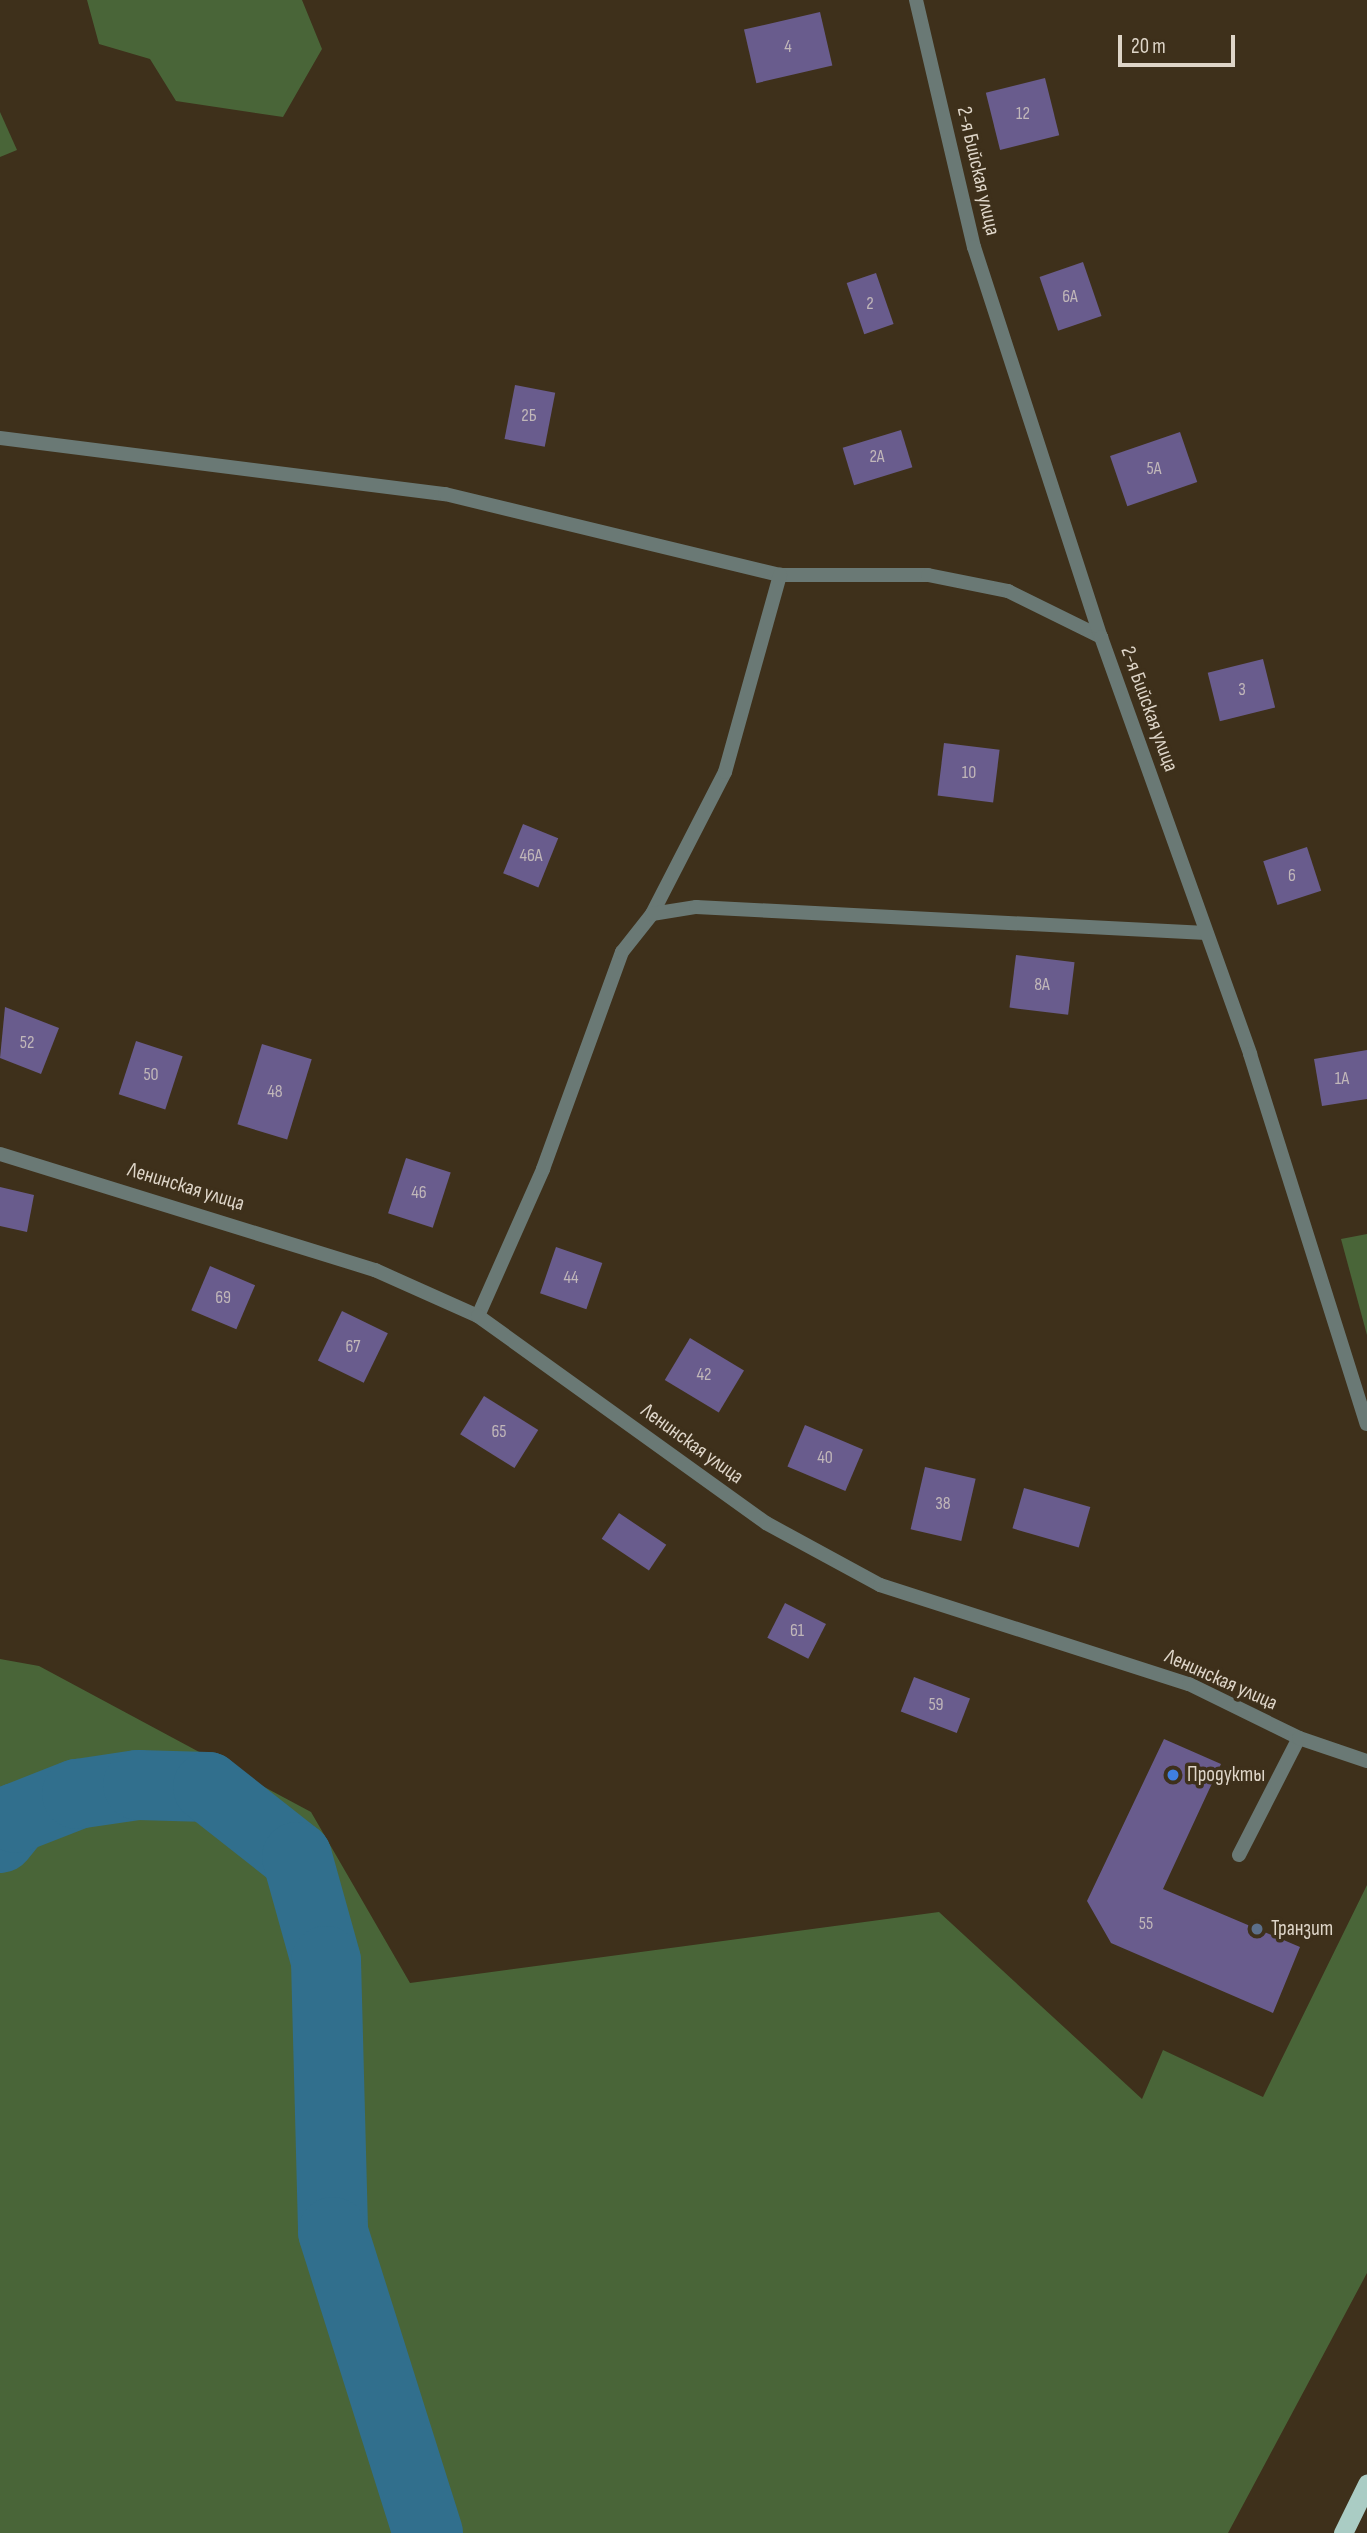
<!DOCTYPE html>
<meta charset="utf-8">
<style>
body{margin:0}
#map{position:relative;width:1367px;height:2533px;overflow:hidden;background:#3e301b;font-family:"Sofia Sans Condensed",sans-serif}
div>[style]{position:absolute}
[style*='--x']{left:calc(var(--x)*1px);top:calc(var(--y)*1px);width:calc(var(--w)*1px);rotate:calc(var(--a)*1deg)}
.green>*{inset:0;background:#496538}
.river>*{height:70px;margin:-35px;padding:0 35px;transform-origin:35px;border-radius:35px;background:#316f8d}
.building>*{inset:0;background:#695c8d;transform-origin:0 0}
.service>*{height:14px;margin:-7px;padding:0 7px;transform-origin:7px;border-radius:7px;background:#6a7975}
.minor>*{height:14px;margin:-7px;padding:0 7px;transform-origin:7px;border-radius:7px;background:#6a7975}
.tertiary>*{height:14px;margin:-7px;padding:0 7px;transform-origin:7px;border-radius:7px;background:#6a7975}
.trunk>*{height:19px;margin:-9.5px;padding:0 9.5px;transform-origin:9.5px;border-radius:9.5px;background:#aaccc4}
.dots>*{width:19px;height:19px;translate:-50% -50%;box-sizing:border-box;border:4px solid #3e301b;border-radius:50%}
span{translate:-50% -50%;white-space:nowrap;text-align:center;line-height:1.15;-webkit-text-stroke:7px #3e301b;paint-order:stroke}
.number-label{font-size:18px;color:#c1b7b9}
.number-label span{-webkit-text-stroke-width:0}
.street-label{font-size:21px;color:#ded5c8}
.poi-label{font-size:21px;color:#ded5c8}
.left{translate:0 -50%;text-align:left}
.scale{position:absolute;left:1118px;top:35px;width:117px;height:32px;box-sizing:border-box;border:4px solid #ded5c8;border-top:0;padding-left:9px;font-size:21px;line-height:24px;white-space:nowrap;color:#ded5c8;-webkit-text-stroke:5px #3e301b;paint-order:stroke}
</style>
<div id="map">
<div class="green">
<i style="clip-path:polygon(87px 0,302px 0,322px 49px,283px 117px,176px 101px,150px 59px,99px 44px)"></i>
<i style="clip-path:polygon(0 112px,17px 150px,0 157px)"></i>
<i style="clip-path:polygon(1367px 1234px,1367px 1335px,1341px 1239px)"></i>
<i style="clip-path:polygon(0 1659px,39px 1666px,311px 1812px,410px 1983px,939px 1912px,1142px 2099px,1163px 2050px,1263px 2097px,1367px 1885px,1367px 2273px,1228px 2533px,0 2533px)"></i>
</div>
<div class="river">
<i style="--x:0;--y:1838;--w:26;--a:-51"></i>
<i style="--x:16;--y:1818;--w:66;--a:-21.5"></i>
<i style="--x:77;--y:1794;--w:62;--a:-8.4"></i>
<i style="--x:138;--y:1785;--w:70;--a:1.6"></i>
<i style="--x:208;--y:1787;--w:113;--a:38.2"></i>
<i style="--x:297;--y:1857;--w:108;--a:74.4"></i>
<i style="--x:326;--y:1961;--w:271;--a:88.5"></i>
<i style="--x:333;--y:2232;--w:316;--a:72.5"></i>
</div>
<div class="building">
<i style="left:820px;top:12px;width:55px;height:78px;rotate:77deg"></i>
<i style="left:1045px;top:78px;width:59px;height:61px;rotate:76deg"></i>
<i style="left:1083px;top:262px;width:57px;height:46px;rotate:71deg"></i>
<i style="left:876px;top:273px;width:54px;height:31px;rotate:71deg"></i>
<i style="left:515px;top:385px;width:41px;height:55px;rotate:11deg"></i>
<i style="left:901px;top:430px;width:39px;height:61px;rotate:73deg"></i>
<i style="left:1180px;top:432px;width:53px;height:74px;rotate:71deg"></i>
<i style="left:1263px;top:659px;width:50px;height:57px;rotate:76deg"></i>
<i style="left:944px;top:743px;width:56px;height:53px;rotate:7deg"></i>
<i style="left:523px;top:824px;width:38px;height:53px;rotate:22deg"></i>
<i style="left:1307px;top:847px;width:46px;height:46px;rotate:72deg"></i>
<i style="left:1016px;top:955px;width:59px;height:53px;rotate:7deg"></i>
<i style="clip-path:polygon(5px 1007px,59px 1028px,41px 1074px,0 1058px)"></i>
<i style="left:136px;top:1041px;width:49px;height:56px;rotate:18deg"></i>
<i style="left:262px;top:1044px;width:52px;height:84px;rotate:17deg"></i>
<i style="clip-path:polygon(1367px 1050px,1367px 1099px,1322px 1106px,1314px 1059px)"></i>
<i style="left:406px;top:1158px;width:47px;height:58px;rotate:18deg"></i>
<i style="clip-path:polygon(0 1187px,34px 1195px,27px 1232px,0 1226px)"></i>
<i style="left:556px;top:1247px;width:49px;height:49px;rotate:19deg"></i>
<i style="left:210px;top:1266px;width:49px;height:48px;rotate:23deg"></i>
<i style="left:342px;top:1311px;width:51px;height:55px;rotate:26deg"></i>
<i style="left:690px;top:1338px;width:63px;height:49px;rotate:31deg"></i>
<i style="left:484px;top:1396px;width:64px;height:45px;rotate:32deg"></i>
<i style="left:805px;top:1425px;width:63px;height:45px;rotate:23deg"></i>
<i style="left:925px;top:1467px;width:52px;height:64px;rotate:13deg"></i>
<i style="left:1024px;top:1488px;width:69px;height:42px;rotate:16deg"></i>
<i style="left:619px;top:1513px;width:57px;height:31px;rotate:34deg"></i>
<i style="left:785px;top:1603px;width:46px;height:39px;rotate:27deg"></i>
<i style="left:914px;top:1677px;width:60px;height:37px;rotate:21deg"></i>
<i style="clip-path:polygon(1164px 1739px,1221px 1764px,1163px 1889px,1300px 1947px,1273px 2013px,1111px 1943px,1087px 1901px)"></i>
</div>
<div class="service">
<i style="--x:0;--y:438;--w:449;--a:7.2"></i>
<i style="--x:445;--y:494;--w:345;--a:13.6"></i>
<i style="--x:780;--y:575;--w:148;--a:0"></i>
<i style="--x:928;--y:575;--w:82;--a:11.3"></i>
<i style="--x:1008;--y:591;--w:104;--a:26.3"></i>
<i style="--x:652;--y:914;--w:160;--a:-62.8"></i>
<i style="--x:725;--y:772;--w:205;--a:-74.4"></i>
<i style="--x:478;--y:1316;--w:161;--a:-66.1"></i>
<i style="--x:543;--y:1169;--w:231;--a:-70"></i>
<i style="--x:622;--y:952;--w:48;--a:-51.7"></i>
<i style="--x:652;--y:914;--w:45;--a:-9"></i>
<i style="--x:696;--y:907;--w:511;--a:2.92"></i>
<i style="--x:1239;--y:1855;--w:131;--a:-62.9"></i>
</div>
<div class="minor">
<i style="--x:916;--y:0;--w:254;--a:76.8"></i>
<i style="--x:974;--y:247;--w:410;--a:72"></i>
<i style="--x:1101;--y:637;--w:443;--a:70.3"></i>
<i style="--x:1250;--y:1054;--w:388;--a:72.5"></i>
</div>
<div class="tertiary">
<i style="--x:0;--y:1154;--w:393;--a:17.2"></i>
<i style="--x:375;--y:1270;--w:113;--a:24.1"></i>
<i style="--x:478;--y:1316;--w:355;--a:35.7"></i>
<i style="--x:766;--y:1523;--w:130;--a:28.5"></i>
<i style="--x:880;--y:1585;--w:324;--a:17.8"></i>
<i style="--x:1189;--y:1684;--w:123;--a:26.1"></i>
<i style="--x:1299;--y:1738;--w:72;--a:18.7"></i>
</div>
<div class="trunk">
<i style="--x:1343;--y:2533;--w:55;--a:-63.9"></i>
</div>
<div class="dots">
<i style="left:1173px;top:1775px;background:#3f7fe0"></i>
<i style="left:1257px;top:1929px;background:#5c6f8a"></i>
</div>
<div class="number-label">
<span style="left:788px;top:47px">4</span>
<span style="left:1023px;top:114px">12</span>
<span style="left:1070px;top:297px">6А</span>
<span style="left:870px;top:304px">2</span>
<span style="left:529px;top:416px">2Б</span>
<span style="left:877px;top:457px">2А</span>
<span style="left:1154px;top:469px">5А</span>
<span style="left:1242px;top:690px">3</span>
<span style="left:969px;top:773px">10</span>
<span style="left:531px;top:856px">46А</span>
<span style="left:1292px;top:876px">6</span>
<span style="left:1042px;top:985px">8А</span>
<span style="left:27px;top:1043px">52</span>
<span style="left:151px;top:1075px">50</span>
<span style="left:1342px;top:1079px">1А</span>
<span style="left:275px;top:1092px">48</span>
<span style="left:419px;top:1193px">46</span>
<span style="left:571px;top:1278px">44</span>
<span style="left:223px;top:1298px">69</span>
<span style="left:353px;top:1347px">67</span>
<span style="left:704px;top:1375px">42</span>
<span style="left:499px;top:1432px">65</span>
<span style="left:825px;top:1458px">40</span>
<span style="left:943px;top:1504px">38</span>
<span style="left:797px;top:1631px">61</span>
<span style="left:936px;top:1705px">59</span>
<span style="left:1146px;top:1924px">55</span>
</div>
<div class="street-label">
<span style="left:978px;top:171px;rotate:77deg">2-я Бийская улица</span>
<span style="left:1149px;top:709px;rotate:70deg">2-я Бийская улица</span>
<span style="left:186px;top:1187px;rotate:17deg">Ленинская улица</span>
<span style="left:692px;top:1444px;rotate:36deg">Ленинская улица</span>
<span style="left:1221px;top:1680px;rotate:24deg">Ленинская улица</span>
</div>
<div class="poi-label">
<span class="left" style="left:1187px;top:1775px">Продукты</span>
<span class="left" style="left:1271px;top:1929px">Транзит</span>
</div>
<div class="scale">20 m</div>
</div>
